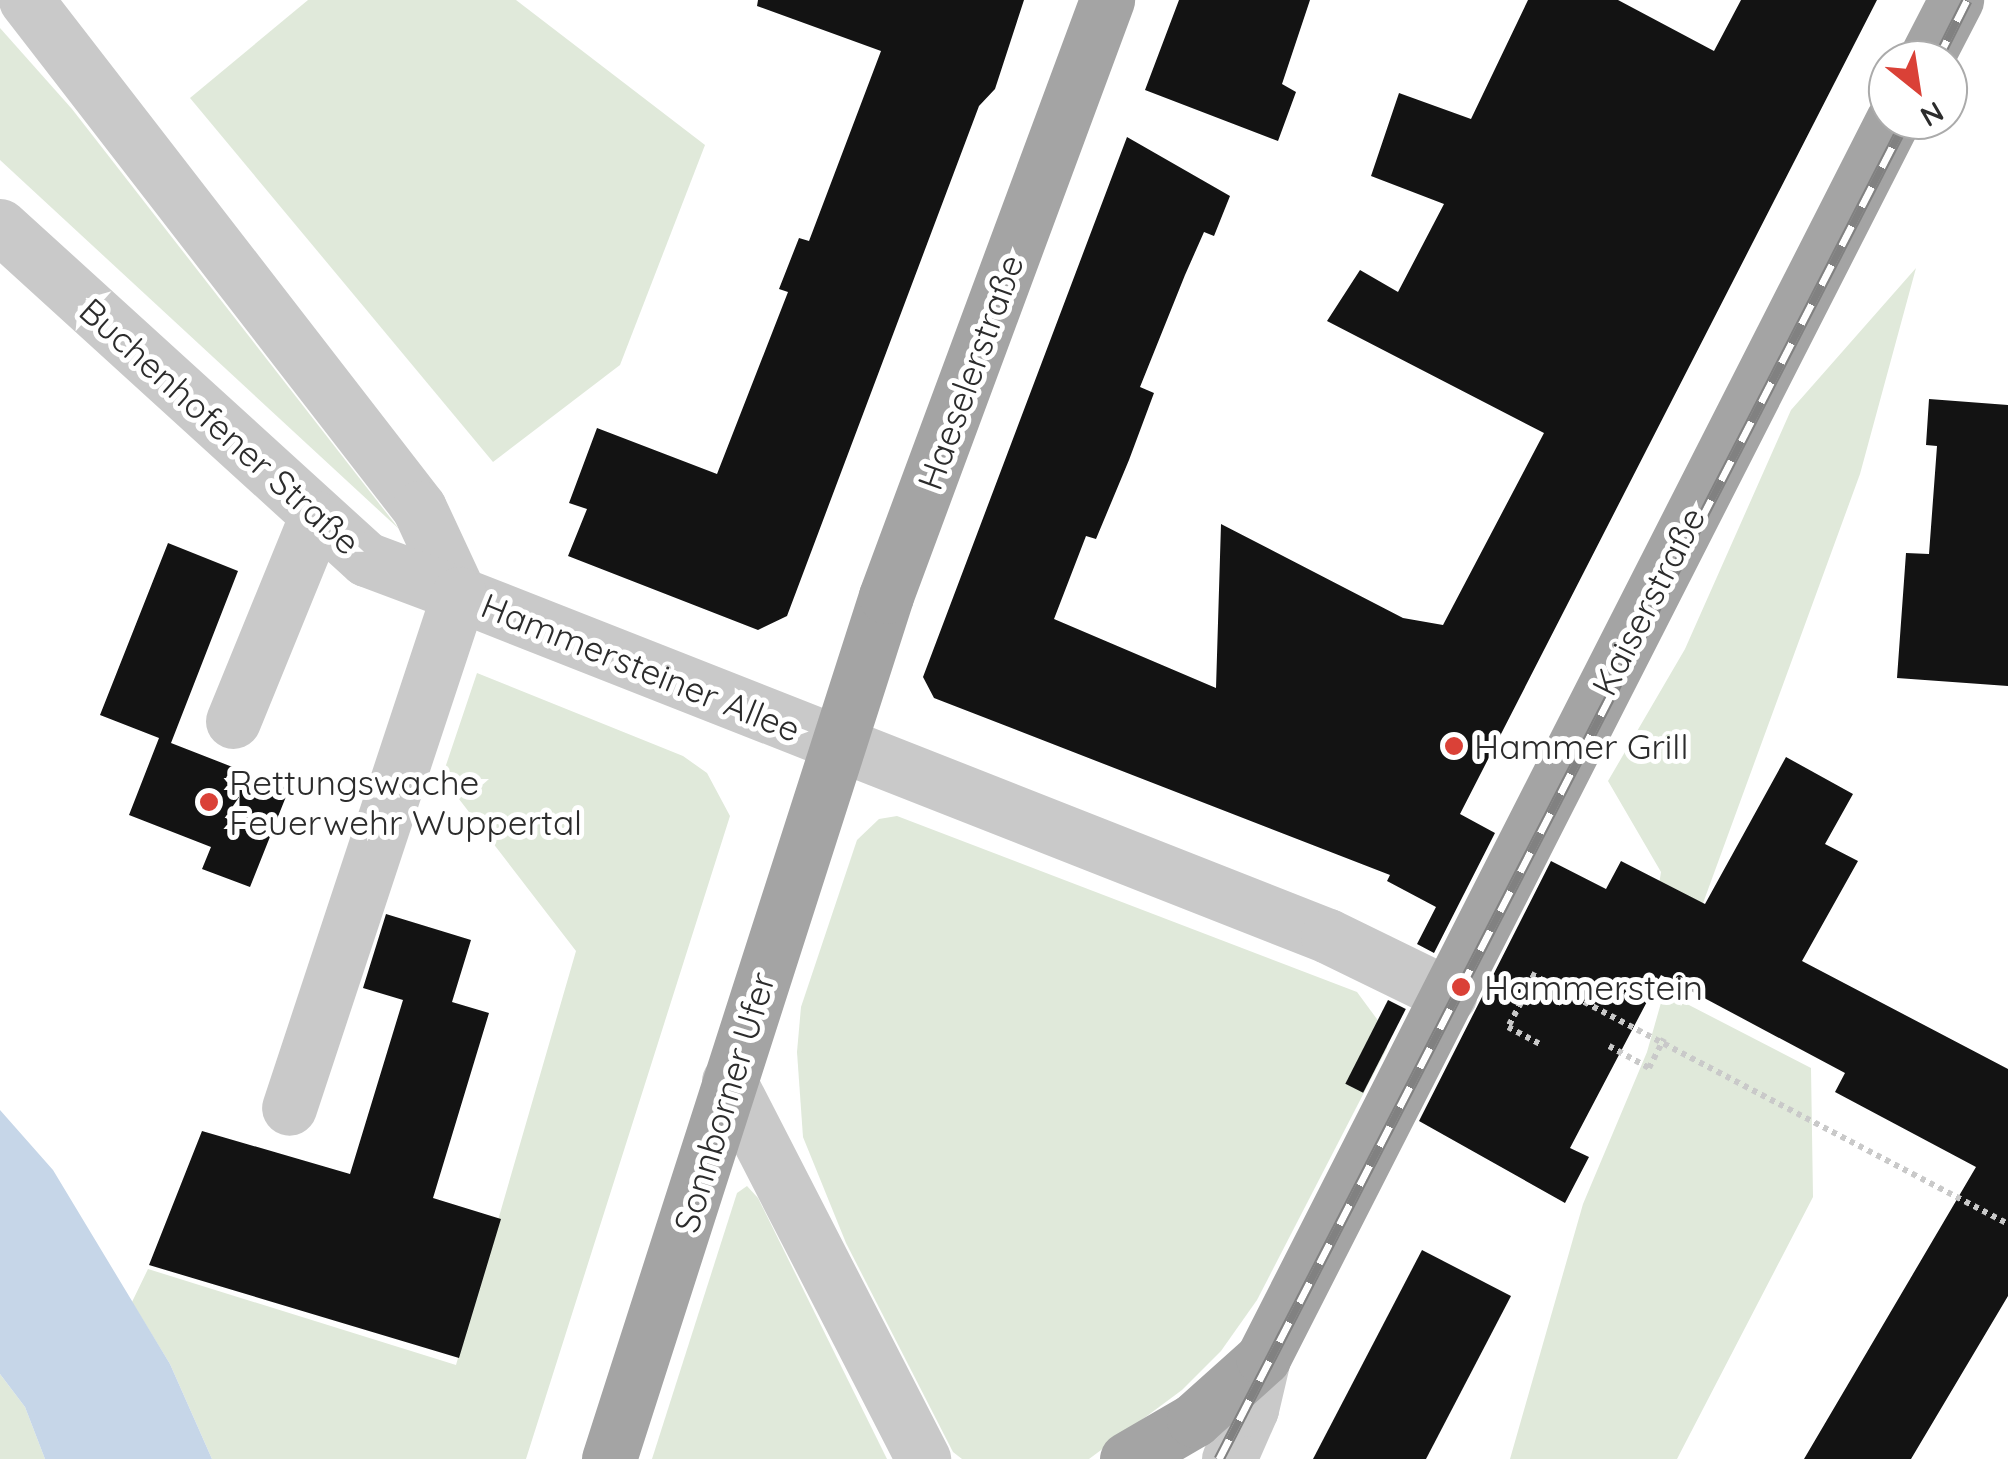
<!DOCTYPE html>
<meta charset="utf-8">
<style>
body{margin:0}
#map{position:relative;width:2008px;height:1459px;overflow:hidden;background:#fff;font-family:Quicksand,sans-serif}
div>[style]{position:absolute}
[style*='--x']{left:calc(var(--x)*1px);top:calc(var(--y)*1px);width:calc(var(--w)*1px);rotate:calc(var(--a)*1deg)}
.green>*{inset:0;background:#e0e9da}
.water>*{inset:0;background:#c6d6e8}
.building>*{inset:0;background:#131313;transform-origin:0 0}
.path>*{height:6px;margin-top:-3px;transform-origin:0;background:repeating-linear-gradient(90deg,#c9c9c9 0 5px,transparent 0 10px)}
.minor>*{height:55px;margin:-27.5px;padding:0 27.5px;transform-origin:27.5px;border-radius:27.5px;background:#c9c9c9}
.major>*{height:55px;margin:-27.5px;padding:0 27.5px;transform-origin:27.5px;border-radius:27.5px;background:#a4a4a4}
.rail>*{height:11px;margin-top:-5.5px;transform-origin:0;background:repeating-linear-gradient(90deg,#fff 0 22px,#818181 0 44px);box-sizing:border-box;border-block:2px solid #818181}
.dots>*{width:28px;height:28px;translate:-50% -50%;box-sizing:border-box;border:5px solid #fff;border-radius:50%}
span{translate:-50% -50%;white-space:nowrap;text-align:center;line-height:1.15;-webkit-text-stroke:10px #fff;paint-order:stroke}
.street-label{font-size:35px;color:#2c2c2c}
.poi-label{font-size:35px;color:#2c2c2c}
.left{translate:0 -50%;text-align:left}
.north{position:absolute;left:1868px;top:40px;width:100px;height:100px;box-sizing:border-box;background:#fff;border:2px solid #ababab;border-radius:50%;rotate:150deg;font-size:28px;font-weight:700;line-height:40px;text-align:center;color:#2c2c2c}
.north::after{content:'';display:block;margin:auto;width:35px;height:45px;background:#da4137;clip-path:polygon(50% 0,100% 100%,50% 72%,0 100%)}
</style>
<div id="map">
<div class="green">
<i style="clip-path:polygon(308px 0,516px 0,705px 145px,620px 365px,493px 462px,190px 98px)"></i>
<i style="clip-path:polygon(0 28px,72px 109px,399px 529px,0 160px)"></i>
<i style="clip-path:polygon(1916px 268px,1860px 474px,1702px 906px,1688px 964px,1687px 1004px,1811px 1068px,1813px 1197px,1677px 1459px,1510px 1459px,1583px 1204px,1647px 1052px,1678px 943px,1654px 916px,1661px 872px,1608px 781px,1685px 649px,1791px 410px)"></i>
<i style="clip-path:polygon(477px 673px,683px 756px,707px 773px,730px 816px,526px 1459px,212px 1459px,170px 1364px,132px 1302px,148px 1269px,456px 1365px,576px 951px,442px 777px)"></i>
<i style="clip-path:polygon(897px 816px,1357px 992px,1385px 1030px,1387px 1048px,1257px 1300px,1221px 1351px,1182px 1390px,1089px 1459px,962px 1459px,953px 1452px,846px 1243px,803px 1137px,797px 1052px,801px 1007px,857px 840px,879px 819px)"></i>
<i style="clip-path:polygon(747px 1186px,758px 1198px,887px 1459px,652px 1459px,737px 1193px)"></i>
<i style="clip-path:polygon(0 1374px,25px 1407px,45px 1459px,0 1459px)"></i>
</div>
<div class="water">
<i style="clip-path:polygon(0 1110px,53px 1170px,170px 1364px,212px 1459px,45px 1459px,25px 1407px,0 1374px)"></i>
</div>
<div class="building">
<i style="clip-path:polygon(758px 0,1024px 0,995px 89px,979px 106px,787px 616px,758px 630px,568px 556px,587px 509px,569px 503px,597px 428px,717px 474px,788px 292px,779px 289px,799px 238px,809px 241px,881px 51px,757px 6px)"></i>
<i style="clip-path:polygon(1179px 0,1310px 0,1282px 84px,1296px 92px,1278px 141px,1145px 90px)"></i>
<i style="clip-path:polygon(1528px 0,1618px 0,1714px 51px,1741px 0,1877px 0,1460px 814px,1495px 833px,1434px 953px,1417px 944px,1436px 907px,1387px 881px,1390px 875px,934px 698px,923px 677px,1127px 137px,1230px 196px,1214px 236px,1204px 232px,1185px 275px,1140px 387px,1154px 393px,1129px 460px,1096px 539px,1086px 536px,1054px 619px,1216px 688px,1221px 524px,1403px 618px,1443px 625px,1544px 433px,1327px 321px,1360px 270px,1398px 292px,1444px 204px,1371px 176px,1399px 93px,1471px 119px)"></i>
<i style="clip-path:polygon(1929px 399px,2008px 405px,2008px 686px,1897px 678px,1906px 553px,1929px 554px,1937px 446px,1926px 445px)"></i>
<i style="clip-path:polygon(168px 543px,238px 571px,171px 743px,289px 789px,250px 887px,202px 869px,211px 847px,129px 815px,159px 738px,100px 715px)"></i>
<i style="clip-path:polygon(1786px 757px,1853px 794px,1825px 844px,1858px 861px,1802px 961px,2008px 1069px,2008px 1296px,1911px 1459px,1804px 1459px,1976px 1167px,1835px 1092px,1845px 1073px,1661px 975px,1570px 1148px,1589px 1157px,1565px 1203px,1419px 1121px,1551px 861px,1606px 889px,1621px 861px,1705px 904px)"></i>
<i style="clip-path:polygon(386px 914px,471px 940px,452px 1002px,489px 1013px,433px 1198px,501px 1219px,459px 1358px,149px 1265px,202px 1131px,350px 1174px,403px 1000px,363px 988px)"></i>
<i style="left:1388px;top:1000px;width:20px;height:94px;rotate:27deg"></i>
<i style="clip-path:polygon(1422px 1250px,1511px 1296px,1426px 1459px,1313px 1459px)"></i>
</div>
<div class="path">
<i style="--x:1531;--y:974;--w:539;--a:27.66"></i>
<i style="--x:1535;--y:976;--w:58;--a:117.9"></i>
<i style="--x:1508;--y:1027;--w:38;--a:28"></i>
<i style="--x:1609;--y:1046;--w:46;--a:28.8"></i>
<i style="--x:1649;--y:1068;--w:33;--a:-63"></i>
</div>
<div class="minor">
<i style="--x:26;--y:0;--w:642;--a:52.27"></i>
<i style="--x:419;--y:508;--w:95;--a:65.1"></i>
<i style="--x:459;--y:594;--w:934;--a:21.48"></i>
<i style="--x:1328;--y:936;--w:135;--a:26"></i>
<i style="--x:0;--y:226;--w:495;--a:42.3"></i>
<i style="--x:366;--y:559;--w:99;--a:20.6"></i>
<i style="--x:459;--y:594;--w:541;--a:108.3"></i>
<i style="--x:233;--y:721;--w:219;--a:-67.8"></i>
<i style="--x:729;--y:1081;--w:425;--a:62.8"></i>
<i style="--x:1229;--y:1459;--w:55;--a:-66.3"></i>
<i style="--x:1251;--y:1409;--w:52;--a:-76.8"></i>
</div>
<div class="major">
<i style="--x:1925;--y:60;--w:68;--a:-62.7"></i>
<i style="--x:609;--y:1459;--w:906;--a:-72.2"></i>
<i style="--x:886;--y:596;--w:636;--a:-69.65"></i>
<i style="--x:1127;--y:1459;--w:78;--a:-30.2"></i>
<i style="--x:1194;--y:1420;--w:93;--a:-41.9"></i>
<i style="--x:1263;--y:1358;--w:1389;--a:-63.03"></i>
</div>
<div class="rail">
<i style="--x:1937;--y:60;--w:67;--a:-63.4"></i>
<i style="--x:1219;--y:1459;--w:1505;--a:-62.84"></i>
</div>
<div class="dots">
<i style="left:1454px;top:746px;background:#da4137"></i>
<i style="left:209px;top:802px;background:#da4137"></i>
<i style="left:1461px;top:987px;background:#da4137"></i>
</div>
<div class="street-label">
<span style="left:970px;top:372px;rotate:-70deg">Haeselerstraße</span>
<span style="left:220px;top:426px;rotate:42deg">Buchenhofener Straße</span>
<span style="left:1648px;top:601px;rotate:-63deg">Kaiserstraße</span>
<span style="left:641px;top:667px;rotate:22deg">Hammersteiner Allee</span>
<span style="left:724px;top:1102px;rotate:-73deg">Sonnborner Ufer</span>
</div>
<div class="poi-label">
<span class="left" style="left:1474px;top:746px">Hammer Grill</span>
<span class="left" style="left:229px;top:802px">Rettungswache<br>Feuerwehr Wuppertal</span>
<span class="left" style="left:1484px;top:987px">Hammerstein</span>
</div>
<div class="north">N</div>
</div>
